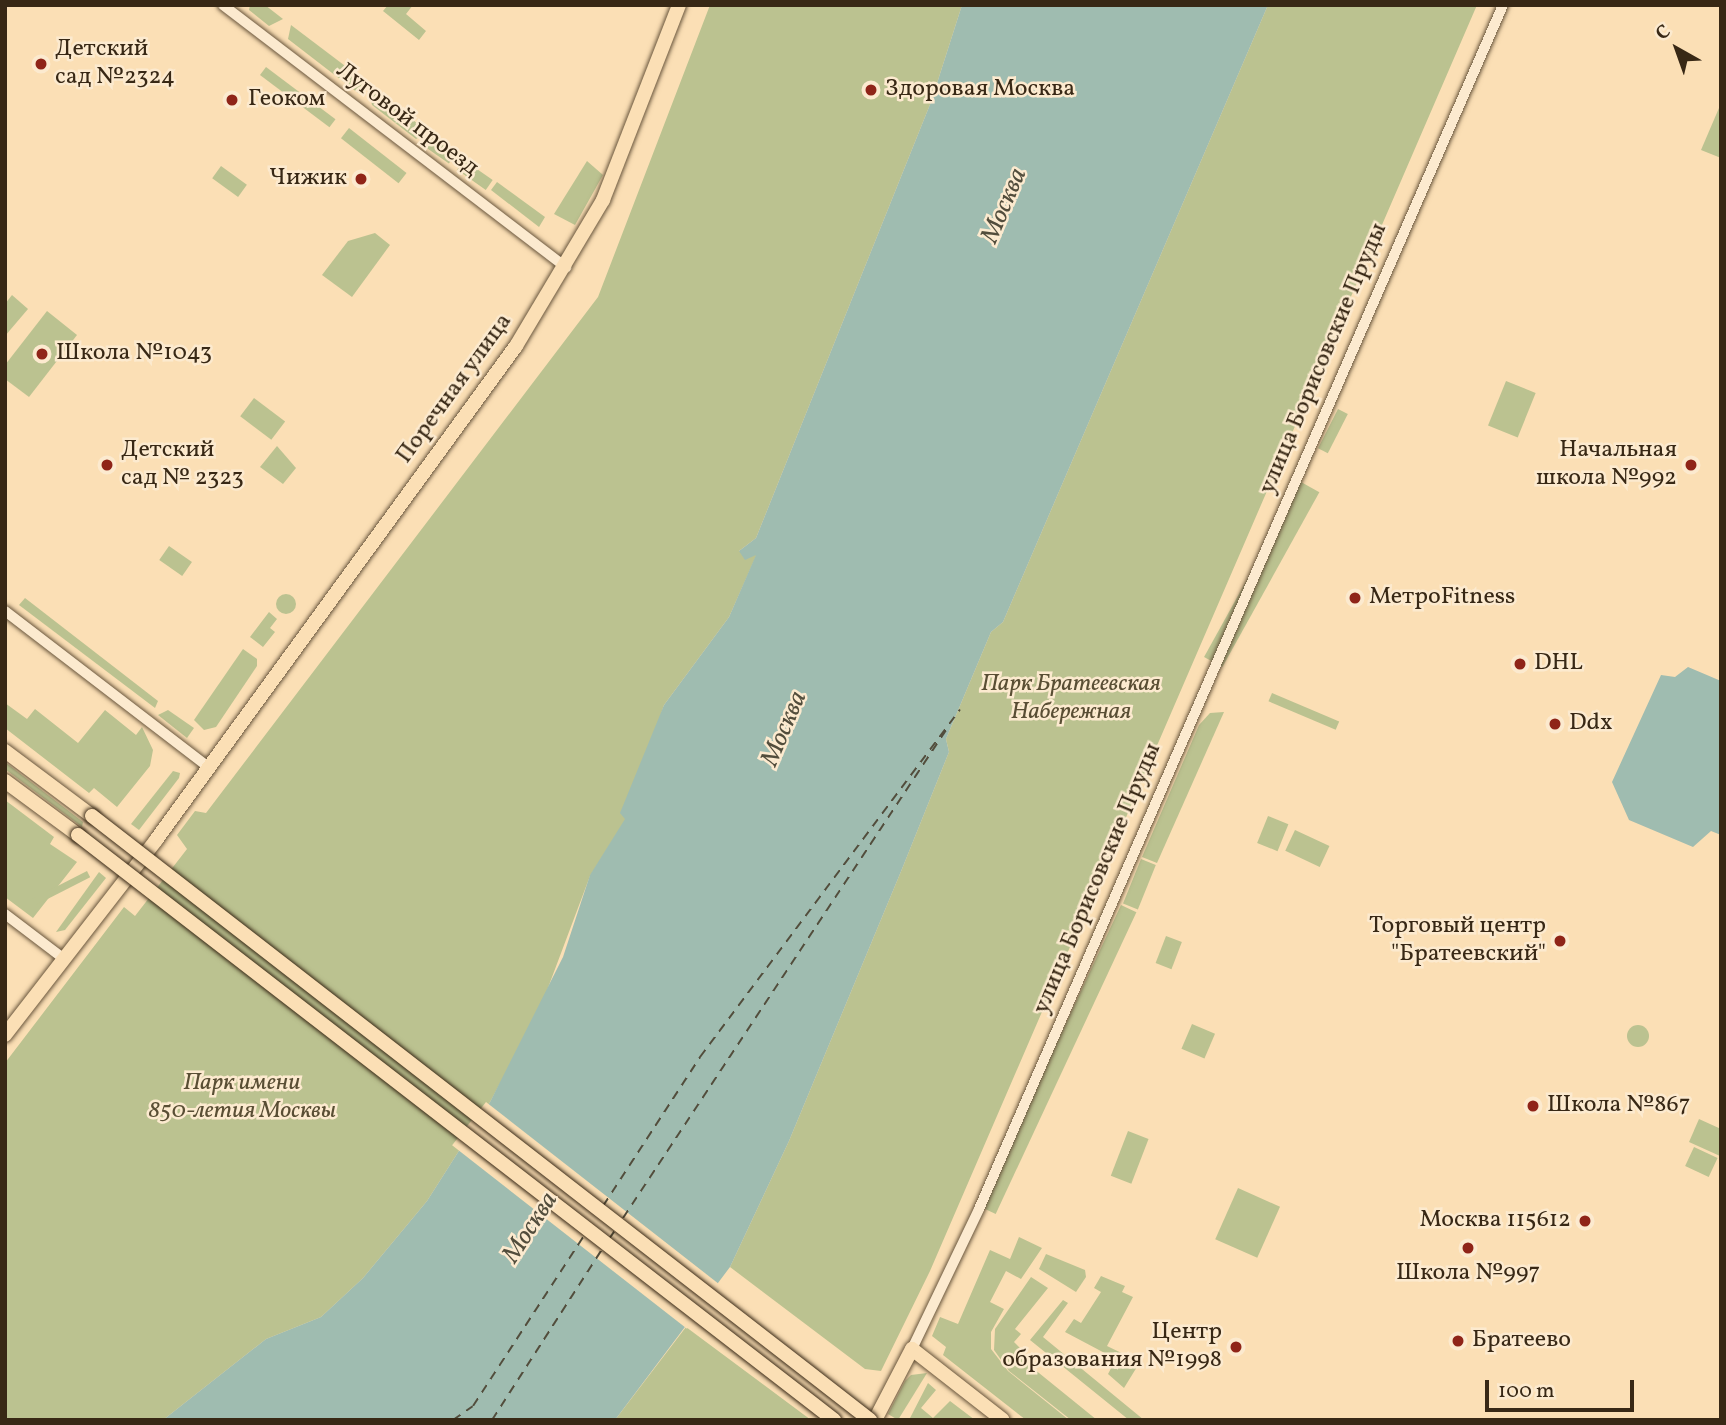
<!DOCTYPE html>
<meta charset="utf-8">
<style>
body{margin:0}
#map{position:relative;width:1726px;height:1425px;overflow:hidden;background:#fbdfb5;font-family:Vollkorn,serif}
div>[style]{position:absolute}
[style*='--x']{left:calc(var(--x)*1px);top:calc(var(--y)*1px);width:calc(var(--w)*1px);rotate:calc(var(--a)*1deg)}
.green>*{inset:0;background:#bbc290;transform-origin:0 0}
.round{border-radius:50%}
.water>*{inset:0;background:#9fbcb0}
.pier>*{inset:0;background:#fbdfb5;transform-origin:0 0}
.ferry>*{height:2px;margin-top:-1px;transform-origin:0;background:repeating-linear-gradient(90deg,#524d3c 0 9px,transparent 0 16px)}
.roads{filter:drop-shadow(0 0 2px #69563d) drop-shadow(0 0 2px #69563d)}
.minor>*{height:10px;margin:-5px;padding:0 5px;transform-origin:5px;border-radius:5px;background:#fceacf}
.major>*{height:14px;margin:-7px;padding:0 7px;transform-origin:7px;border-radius:7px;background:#fbdfb5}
.bridges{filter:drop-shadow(0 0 2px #382815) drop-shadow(0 0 2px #382815)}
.major-bridge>*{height:14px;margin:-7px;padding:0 7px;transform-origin:7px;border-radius:7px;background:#fbdfb5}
.dots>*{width:19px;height:19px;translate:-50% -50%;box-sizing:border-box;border:4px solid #fceacf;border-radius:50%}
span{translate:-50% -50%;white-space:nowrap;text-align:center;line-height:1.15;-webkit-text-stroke:5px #fceacf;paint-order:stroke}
.poi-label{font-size:24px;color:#382815}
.left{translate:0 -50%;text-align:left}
.right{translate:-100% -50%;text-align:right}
.street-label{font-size:24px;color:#382815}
.park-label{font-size:24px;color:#594e34;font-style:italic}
.water-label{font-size:26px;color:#524d3c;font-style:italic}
.frame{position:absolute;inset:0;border:7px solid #382815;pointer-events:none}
.north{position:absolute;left:1642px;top:14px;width:70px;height:70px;-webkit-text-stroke:5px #fceacf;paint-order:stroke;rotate:320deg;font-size:19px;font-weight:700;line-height:28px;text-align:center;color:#382815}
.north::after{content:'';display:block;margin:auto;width:24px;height:32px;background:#382815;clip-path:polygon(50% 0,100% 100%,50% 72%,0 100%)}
.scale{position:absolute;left:1485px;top:1380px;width:149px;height:32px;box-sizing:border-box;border:4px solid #382815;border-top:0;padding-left:9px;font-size:21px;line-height:24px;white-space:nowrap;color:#382815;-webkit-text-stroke:5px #fceacf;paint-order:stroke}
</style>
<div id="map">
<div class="green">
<i style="clip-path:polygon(250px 5px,265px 5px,283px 19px,269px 26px,249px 10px)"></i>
<i style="clip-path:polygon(388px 5px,413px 5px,406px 14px,426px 31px,419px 40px,383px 11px)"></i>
<i style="clip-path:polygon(710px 5px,962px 5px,931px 102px,756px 538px,739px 551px,757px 554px,729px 617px,664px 705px,626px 819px,590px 876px,540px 1009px,490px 1102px,427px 1201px,363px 1278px,321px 1317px,266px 1339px,163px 1420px,5px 1420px,5px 1063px,124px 907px,135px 916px,187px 849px,177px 835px,195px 811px,206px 813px,598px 297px)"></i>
<i style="clip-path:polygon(1268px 5px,1477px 5px,930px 1271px,881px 1371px,865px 1369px,730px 1267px,789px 1141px,902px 869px,949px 752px,946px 739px,991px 632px,1003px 622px)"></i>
<i style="clip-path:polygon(291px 25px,369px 84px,365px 90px,358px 93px,288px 39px)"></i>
<i style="left:266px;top:67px;width:87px;height:10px;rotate:37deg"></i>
<i style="clip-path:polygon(375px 90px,428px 132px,416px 139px,372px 105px,370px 96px)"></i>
<i style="clip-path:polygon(1719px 108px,1721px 109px,1721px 158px,1701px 150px)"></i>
<i style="left:349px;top:128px;width:73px;height:13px;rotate:38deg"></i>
<i style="left:434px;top:136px;width:28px;height:14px;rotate:35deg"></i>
<i style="left:464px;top:160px;width:35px;height:12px;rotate:35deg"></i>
<i style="clip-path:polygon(587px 161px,603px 175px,575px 225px,554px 214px)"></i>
<i style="left:221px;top:166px;width:32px;height:15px;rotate:36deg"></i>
<i style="clip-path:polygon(497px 182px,545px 217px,539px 227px,491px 190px)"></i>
<i style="clip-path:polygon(375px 233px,390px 245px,352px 297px,322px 275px,348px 241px)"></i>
<i style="clip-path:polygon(12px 295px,28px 309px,5px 336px,5px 304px)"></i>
<i style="clip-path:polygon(47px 311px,77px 335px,29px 397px,5px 379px,5px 365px)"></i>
<i style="left:1506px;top:381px;width:32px;height:48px;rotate:22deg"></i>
<i style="left:254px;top:398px;width:39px;height:23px;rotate:37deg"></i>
<i style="left:1338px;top:409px;width:11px;height:44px;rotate:27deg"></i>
<i style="clip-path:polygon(277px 446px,296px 468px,283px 484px,260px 467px)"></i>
<i style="left:1301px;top:482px;width:21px;height:200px;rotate:29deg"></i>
<i style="left:169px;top:546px;width:28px;height:17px;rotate:35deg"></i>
<i class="round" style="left:276px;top:594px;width:20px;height:20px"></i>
<i style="clip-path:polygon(25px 598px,158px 701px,155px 708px,19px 605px)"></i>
<i style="clip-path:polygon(269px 612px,277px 619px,270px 628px,275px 632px,263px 647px,250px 637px)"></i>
<i style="clip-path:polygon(243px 649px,257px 659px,257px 666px,216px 727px,204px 730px,194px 720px)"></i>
<i style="left:1272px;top:693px;width:73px;height:9px;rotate:23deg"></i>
<i style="clip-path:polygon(5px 703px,27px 719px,35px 709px,78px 743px,105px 710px,136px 735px,142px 727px,153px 750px,150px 766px,117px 807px,94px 788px,89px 793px,5px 728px)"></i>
<i style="clip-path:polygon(168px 710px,194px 728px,187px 738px,158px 715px)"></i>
<i style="clip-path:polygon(1224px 712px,1157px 863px,1142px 857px,1199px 725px,1210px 713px)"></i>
<i style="clip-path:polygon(5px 762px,83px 822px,82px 827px,5px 769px)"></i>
<i style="clip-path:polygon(173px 771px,180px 773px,179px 778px,139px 830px,131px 824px)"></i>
<i style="clip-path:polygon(5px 800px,54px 837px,50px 844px,77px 862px,33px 918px,5px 897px)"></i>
<i style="left:1268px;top:816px;width:22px;height:29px;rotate:22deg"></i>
<i style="left:1295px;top:830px;width:38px;height:23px;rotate:25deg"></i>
<i style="left:1141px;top:859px;width:16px;height:48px;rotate:22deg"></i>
<i style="left:87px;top:871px;width:7px;height:61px;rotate:63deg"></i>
<i style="clip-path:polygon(99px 872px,106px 878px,65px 930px,56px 932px)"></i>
<i style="left:1121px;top:905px;width:17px;height:333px;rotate:25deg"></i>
<i style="left:1166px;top:936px;width:17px;height:29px;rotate:21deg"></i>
<i style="left:1192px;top:1024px;width:25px;height:27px;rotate:23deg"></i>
<i class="round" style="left:1627px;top:1025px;width:22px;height:22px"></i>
<i style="clip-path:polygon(1699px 1119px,1721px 1129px,1720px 1156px,1689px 1142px)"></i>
<i style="left:1128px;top:1131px;width:22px;height:48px;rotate:21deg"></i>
<i style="left:1694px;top:1147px;width:26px;height:21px;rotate:25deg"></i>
<i style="left:1238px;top:1188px;width:46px;height:56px;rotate:24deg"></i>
<i style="clip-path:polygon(1019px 1237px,1042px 1248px,1021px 1279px,1006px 1271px,990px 1302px,1004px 1309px,991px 1332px,991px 1349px,1008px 1371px,1069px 1420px,1026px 1420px,943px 1355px,946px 1347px,932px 1336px,940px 1317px,958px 1324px,990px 1250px,1010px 1259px)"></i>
<i style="clip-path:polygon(1046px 1254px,1085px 1270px,1086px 1277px,1076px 1292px,1039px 1269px)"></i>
<i style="clip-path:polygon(1101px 1276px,1125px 1286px,1122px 1292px,1133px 1297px,1107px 1346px,1140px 1362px,1124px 1388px,1108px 1374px,1116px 1359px,1065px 1332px,1074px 1319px,1081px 1323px,1101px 1292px,1094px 1288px)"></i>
<i style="clip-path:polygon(1031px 1277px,1048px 1288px,1015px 1329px,1021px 1334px,1014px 1342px,1022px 1350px,1018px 1356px,1097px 1420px,1071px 1420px,1009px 1371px,994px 1350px,995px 1329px)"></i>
<i style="clip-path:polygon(1063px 1300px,1068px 1303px,1043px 1337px,1144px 1420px,1129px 1420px,1030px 1340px)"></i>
<i style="clip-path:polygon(686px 1327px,811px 1420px,615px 1420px)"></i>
<i style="clip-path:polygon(927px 1373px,898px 1420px,888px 1414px,905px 1381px,911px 1375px)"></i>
<i style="clip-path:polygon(928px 1383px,936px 1390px,921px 1408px,933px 1418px,950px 1401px,975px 1420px,909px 1420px)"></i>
</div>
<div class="water">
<i style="clip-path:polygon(962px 5px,1268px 5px,1003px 622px,991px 632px,946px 739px,949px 752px,902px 869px,789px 1141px,730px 1267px,615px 1420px,163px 1420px,266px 1339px,321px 1317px,363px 1278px,427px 1201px,490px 1102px,563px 957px,590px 875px,625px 819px,620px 813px,664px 705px,729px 617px,756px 555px,745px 560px,739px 551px,756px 538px,931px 102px)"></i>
<i style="clip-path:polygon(1688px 667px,1721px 681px,1721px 835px,1711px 831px,1693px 847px,1629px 820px,1612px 782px,1661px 675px,1675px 677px)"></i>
</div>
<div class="pier">
<i style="left:486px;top:1102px;width:298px;height:55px;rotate:38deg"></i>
</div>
<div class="ferry">
<i style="--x:603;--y:1206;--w:178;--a:-56.9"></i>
<i style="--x:700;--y:1057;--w:434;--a:-53.2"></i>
<i style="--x:623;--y:1218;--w:589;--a:-56.5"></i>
<i style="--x:609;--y:1239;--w:12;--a:-55"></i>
<i style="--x:453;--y:1420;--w:24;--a:-35"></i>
<i style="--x:473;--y:1406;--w:205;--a:-56.9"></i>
<i style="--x:492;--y:1420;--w:203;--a:-57.2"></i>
</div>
<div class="roads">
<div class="minor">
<i style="--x:223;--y:5;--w:432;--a:37.4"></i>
<i style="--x:5;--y:611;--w:255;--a:37.5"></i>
<i style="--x:5;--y:914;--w:74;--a:37.3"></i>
<i style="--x:912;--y:1349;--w:155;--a:-64.4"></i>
<i style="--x:979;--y:1209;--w:1313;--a:-66.48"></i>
</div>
<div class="major">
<i style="--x:5;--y:751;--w:109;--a:36.8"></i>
<i style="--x:5;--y:781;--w:91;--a:36.5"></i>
<i style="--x:5;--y:1035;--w:247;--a:-52.2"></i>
<i style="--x:156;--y:840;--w:611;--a:-53.92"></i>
<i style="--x:516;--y:346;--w:170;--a:-59.2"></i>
<i style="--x:603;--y:200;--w:209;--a:-68.7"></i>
<i style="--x:875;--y:1420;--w:80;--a:-62.5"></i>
<i style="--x:912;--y:1349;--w:115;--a:38"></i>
</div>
</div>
<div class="bridges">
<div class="major-bridge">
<i style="--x:92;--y:816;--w:985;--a:37.82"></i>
<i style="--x:78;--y:835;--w:956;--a:37.73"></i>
</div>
</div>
<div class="dots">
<i style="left:41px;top:64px;background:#8f2418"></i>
<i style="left:871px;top:90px;background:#8f2418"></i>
<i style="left:232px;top:100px;background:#8f2418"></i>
<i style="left:361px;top:179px;background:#8f2418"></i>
<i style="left:42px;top:354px;background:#8f2418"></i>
<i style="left:107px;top:465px;background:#8f2418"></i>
<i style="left:1691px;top:465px;background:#8f2418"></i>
<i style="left:1355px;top:598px;background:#8f2418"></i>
<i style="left:1520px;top:664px;background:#8f2418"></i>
<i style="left:1555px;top:724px;background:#8f2418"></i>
<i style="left:1560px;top:941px;background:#8f2418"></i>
<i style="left:1533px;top:1106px;background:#8f2418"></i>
<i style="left:1585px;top:1221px;background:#8f2418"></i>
<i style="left:1468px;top:1248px;background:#8f2418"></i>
<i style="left:1458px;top:1341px;background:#8f2418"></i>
<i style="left:1236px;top:1347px;background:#8f2418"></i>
</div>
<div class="poi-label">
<span class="left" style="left:55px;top:64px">Детский<br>сад №2324</span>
<span class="left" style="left:885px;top:90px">Здоровая Москва</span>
<span class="left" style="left:248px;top:100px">Геоком</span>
<span class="right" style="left:347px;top:179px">Чижик</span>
<span class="left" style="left:56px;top:354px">Школа №1043</span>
<span class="left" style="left:121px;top:465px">Детский<br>сад № 2323</span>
<span class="right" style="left:1677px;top:465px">Начальная<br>школа №992</span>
<span class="left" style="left:1369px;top:598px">МетроFitness</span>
<span class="left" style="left:1534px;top:664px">DHL</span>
<span class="left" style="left:1569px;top:724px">Ddx</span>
<span class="right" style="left:1546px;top:941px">Торговый центр<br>"Братеевский"</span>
<span class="left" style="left:1547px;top:1106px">Школа №867</span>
<span class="right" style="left:1571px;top:1221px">Москва 115612</span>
<span style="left:1468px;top:1274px">Школа №997</span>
<span class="right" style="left:1222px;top:1347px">Центр<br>образования №1998</span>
<span class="left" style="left:1472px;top:1341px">Братеево</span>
</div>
<div class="street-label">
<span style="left:407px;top:120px;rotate:37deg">Луговой проезд</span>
<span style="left:1324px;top:359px;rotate:-67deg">улица Борисовские Пруды</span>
<span style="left:455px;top:389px;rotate:-54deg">Поречная улица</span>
<span style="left:1098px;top:879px;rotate:-67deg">улица Борисовские Пруды</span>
</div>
<div class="park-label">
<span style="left:1071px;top:699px">Парк Братеевская<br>Набережная</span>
<span style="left:242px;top:1098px">Парк имени<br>850-летия Москвы</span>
</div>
<div class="water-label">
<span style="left:1005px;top:206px;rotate:-67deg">Москва</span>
<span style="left:785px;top:729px;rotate:-67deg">Москва</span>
<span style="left:531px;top:1228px;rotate:-57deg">Москва</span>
</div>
<div class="frame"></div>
<div class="north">С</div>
<div class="scale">100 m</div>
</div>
